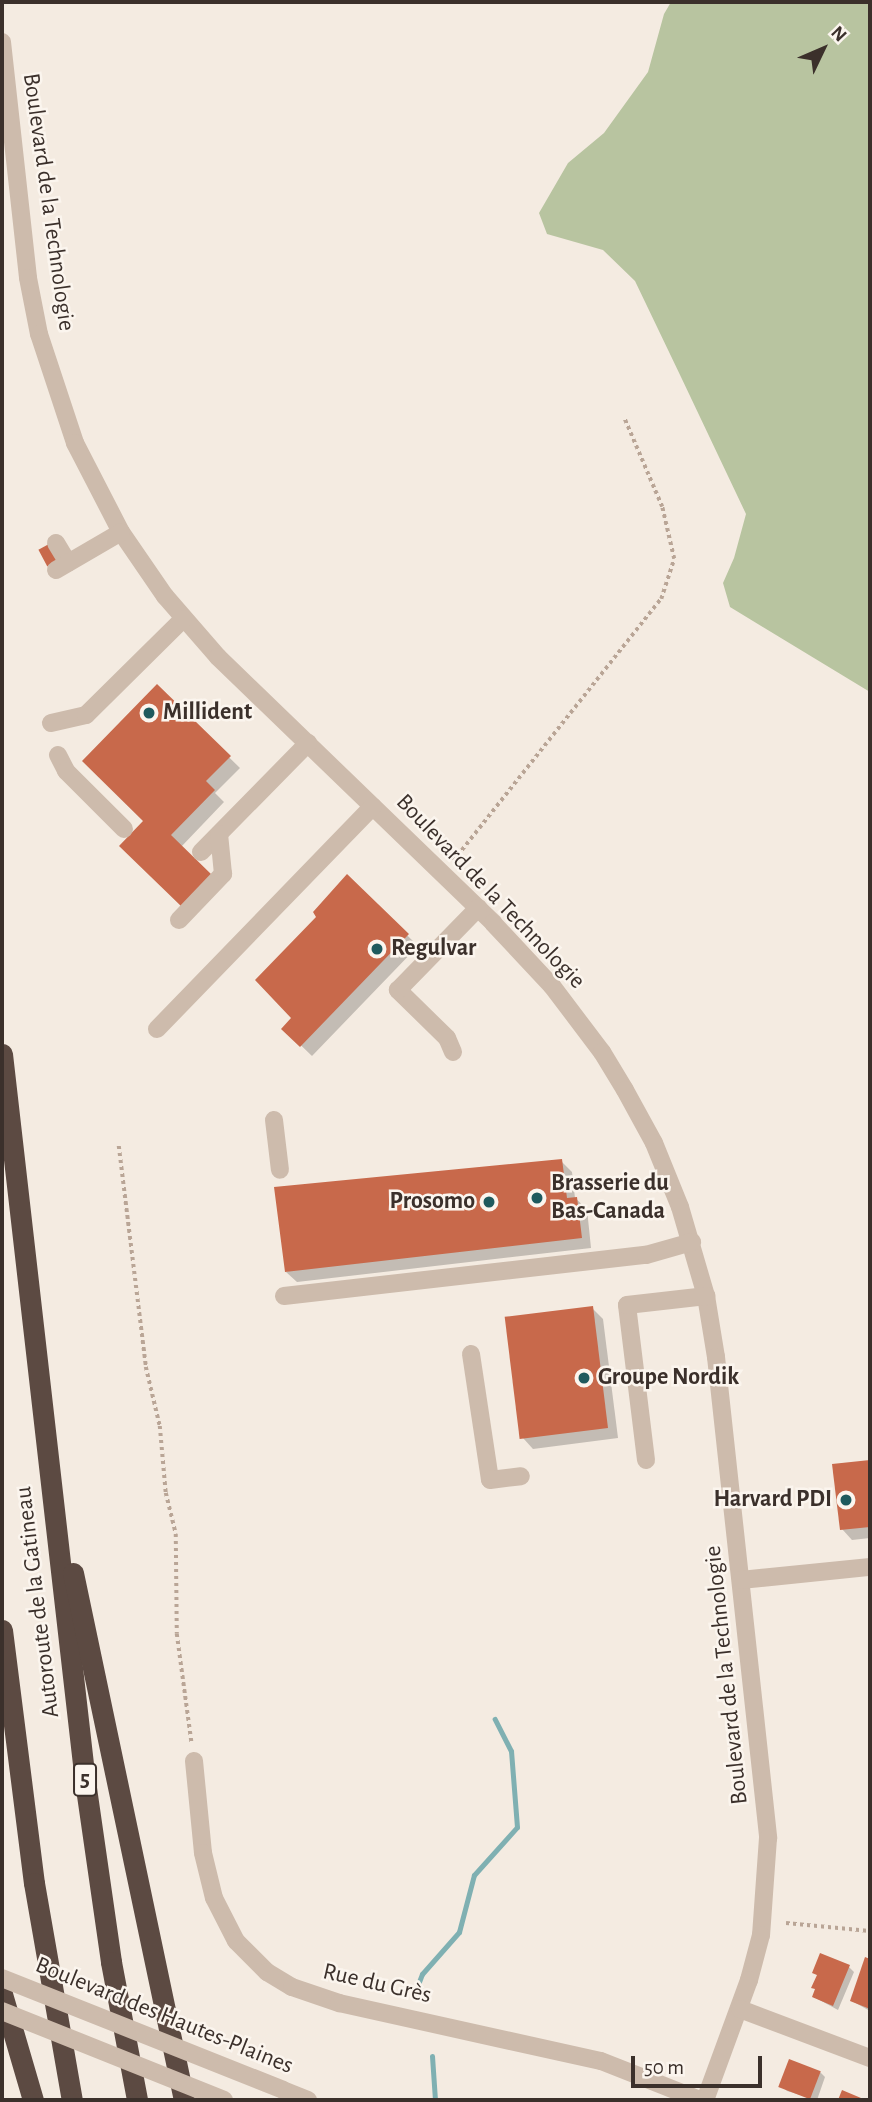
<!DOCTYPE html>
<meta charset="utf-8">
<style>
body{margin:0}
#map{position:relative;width:872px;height:2102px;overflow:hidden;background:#f4ebe1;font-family:"Alegreya Sans",sans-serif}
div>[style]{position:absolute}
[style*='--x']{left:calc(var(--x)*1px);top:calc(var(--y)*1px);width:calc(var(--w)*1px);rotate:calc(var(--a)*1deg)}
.green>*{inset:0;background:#b8c4a0}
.shadow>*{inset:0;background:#0003}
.stream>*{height:5px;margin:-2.5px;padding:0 2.5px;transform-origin:2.5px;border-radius:2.5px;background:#7fb0b2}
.building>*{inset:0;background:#c8694b;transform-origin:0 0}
.path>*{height:3.5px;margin-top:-1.75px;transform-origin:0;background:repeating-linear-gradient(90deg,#b9a596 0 3.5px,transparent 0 7px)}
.minor>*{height:18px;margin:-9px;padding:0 9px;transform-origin:9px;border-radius:9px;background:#cdbbac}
.highway>*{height:21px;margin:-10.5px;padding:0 10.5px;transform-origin:10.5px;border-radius:10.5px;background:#5c4a42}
.minor-bridge>*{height:18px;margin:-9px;padding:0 9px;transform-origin:9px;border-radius:9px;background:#cdbbac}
.dots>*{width:19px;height:19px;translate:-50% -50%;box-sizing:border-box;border:4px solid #fbf5ee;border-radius:50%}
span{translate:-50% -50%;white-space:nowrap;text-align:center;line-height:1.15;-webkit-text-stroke:5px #fbf5ee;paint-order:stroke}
.shield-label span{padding:2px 5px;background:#fbf5ee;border:2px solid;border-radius:5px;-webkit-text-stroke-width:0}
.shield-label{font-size:23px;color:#3b302b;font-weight:700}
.street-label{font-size:24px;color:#3b302b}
.poi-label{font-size:24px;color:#3b302b;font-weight:700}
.left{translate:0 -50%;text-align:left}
.right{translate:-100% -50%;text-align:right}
.frame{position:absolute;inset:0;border:4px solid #3b302b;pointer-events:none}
.north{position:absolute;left:788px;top:14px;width:70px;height:70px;-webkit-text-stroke:5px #fbf5ee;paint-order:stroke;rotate:46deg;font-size:19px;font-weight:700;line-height:28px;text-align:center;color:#3b302b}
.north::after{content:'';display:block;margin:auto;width:24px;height:32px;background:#3b302b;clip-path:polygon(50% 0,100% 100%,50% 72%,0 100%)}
.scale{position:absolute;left:631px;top:2056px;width:131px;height:32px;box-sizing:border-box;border:4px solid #3b302b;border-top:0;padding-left:9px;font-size:21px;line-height:24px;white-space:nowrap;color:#3b302b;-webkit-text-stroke:5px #fbf5ee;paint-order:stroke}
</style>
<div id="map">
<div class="green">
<i style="clip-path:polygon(671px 2px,870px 2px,870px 692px,730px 607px,723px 583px,734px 558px,746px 514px,681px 377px,635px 281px,603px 250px,547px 234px,539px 213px,568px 163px,604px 133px,648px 72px,664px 14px)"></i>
</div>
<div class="shadow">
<i style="clip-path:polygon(157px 687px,240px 768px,215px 793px,224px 802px,181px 847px,146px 821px)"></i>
<i style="clip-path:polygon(347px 876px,418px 946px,312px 1056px,284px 1029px,294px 1018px,319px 917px)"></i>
<i style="clip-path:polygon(561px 1161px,572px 1172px,575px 1198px,587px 1209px,591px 1248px,297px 1282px,286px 1272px)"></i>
<i style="clip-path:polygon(592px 1308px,603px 1319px,618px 1438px,533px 1449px,523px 1438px)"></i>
<i style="clip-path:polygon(870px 1462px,870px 1538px,852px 1540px,842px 1529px,834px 1466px)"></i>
<i style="clip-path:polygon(866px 1960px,870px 1961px,870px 2011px,852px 2001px)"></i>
<i style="clip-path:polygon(849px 1967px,854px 1972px,838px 2010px,814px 1997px,818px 1976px,814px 1972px)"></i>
<i style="clip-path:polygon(820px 2072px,825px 2077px,817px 2100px,787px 2091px,782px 2086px)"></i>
</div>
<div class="stream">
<i style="--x:417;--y:1987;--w:14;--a:-69"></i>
<i style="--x:422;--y:1974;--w:56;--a:-48.6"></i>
<i style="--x:459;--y:1932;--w:59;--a:-75.3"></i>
<i style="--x:474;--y:1875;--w:64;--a:-48.1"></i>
<i style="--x:517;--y:1827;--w:76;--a:-94.5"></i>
<i style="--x:511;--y:1751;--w:36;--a:-117"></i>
<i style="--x:432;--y:2056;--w:44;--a:86.1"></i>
</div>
<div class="building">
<i style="left:49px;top:544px;width:19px;height:12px;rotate:62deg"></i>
<i style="clip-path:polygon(157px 684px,231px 756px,206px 781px,215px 790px,171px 835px,212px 875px,182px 907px,119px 846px,143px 821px,82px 761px)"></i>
<i style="clip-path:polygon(347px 874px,409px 934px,300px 1047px,281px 1029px,291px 1018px,255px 980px,316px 917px,313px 912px)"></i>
<i style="clip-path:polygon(562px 1159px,567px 1198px,577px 1197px,582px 1238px,285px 1272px,274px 1187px)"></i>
<i style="left:593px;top:1306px;width:123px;height:89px;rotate:83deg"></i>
<i style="clip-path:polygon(870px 1460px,870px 1527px,840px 1530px,832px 1464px)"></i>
<i style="clip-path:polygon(820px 1953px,850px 1965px,833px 2006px,812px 1997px,815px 1989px,811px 1988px,817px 1975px,812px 1973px)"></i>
<i style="clip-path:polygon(865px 1957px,870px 1959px,870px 2009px,850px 2001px)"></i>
<i style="left:789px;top:2059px;width:34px;height:30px;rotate:21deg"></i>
<i style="clip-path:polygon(842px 2090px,861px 2098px,860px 2100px,838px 2100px)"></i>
</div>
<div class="path">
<i style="--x:453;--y:861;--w:335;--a:-51.6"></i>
<i style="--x:661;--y:599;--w:42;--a:-72"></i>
<i style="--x:674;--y:559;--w:53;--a:-103"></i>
<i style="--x:662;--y:507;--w:97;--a:-113.1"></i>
<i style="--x:119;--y:1146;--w:223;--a:83"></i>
<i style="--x:146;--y:1367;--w:61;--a:76.7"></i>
<i style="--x:160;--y:1426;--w:67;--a:84.9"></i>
<i style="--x:166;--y:1493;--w:42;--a:76.3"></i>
<i style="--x:176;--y:1534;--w:100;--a:89.4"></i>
<i style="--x:177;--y:1634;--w:112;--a:82.3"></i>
<i style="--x:786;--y:1923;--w:84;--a:5.4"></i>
</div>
<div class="minor">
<i style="--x:2;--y:42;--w:237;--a:83.7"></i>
<i style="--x:28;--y:278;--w:57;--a:78.9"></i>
<i style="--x:39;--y:334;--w:115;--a:71.7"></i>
<i style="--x:75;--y:443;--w:100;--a:62.7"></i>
<i style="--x:121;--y:532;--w:78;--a:55.5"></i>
<i style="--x:165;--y:596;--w:81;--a:49"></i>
<i style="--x:218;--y:657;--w:383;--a:44"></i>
<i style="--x:493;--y:923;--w:86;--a:46.9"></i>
<i style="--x:552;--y:986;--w:83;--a:52.9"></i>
<i style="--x:602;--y:1052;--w:44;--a:58.8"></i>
<i style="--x:625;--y:1090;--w:60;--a:61.3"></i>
<i style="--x:654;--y:1143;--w:69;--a:67.9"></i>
<i style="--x:680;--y:1207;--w:93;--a:73.7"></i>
<i style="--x:706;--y:1296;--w:62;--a:80.7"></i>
<i style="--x:716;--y:1357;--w:484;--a:83.8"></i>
<i style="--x:768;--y:1838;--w:97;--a:94.1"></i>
<i style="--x:761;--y:1935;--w:47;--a:104.9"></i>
<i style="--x:749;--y:1980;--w:128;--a:110.1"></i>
<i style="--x:56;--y:543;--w:23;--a:59"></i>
<i style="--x:56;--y:570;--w:75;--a:-30.3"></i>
<i style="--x:51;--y:723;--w:36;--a:-13"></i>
<i style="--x:86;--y:715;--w:136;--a:-44.7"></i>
<i style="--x:58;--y:755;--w:18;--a:63"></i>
<i style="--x:66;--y:771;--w:82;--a:45"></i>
<i style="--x:201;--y:852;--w:153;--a:-45.5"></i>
<i style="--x:179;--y:920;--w:64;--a:-46.3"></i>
<i style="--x:223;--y:874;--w:40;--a:-95.7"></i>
<i style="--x:157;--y:1029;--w:310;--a:-45.9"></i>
<i style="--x:453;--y:1052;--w:15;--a:-113"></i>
<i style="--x:447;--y:1038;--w:69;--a:-135.6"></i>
<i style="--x:398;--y:990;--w:115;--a:-45.7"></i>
<i style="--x:274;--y:1120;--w:50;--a:83.2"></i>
<i style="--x:284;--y:1296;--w:364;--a:-6.5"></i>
<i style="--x:646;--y:1255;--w:48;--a:-15.8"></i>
<i style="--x:471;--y:1354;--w:127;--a:81.4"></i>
<i style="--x:490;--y:1480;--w:31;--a:-7"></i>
<i style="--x:646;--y:1460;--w:156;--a:-97"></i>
<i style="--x:627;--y:1305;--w:80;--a:-6.5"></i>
<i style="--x:741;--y:1580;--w:130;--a:-5.8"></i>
<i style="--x:194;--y:1761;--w:92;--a:84.4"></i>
<i style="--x:203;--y:1853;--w:46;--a:76.3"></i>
<i style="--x:214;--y:1898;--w:48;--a:62.9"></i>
<i style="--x:236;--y:1941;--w:44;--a:45"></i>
<i style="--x:267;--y:1972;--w:29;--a:31"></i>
<i style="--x:292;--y:1987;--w:50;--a:18.8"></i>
<i style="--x:339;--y:2003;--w:268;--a:12.5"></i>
<i style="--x:601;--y:2061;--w:106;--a:21.5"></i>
<i style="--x:740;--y:2009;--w:139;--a:20.7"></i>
<i style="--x:283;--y:2090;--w:27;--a:22"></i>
</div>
<div class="highway">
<i style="--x:2;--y:1054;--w:732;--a:83.49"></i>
<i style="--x:85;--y:1781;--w:183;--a:81.8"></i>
<i style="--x:111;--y:1962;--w:140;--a:79.3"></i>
<i style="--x:73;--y:1573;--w:539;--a:78.11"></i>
<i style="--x:2;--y:1630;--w:255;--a:82.8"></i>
<i style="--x:34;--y:1883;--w:220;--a:80.1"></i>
<i style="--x:2;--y:1994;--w:110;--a:73.7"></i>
</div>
<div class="minor-bridge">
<i style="--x:2;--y:1978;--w:302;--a:21.7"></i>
<i style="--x:2;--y:2011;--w:239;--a:21.8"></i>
</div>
<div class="dots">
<i style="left:149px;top:713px;background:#1f5a5e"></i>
<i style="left:377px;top:949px;background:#1f5a5e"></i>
<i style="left:537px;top:1198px;background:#1f5a5e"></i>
<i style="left:489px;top:1202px;background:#1f5a5e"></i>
<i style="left:584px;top:1378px;background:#1f5a5e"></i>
<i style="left:846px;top:1500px;background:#1f5a5e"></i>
</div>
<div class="shield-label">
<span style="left:85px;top:1780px">5</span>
</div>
<div class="street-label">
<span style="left:48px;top:202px;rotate:82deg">Boulevard de la Technologie</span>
<span style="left:490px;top:892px;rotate:46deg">Boulevard de la Technologie</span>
<span style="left:38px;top:1602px;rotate:-97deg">Autoroute de la Gatineau</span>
<span style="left:727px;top:1675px;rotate:-96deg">Boulevard de la Technologie</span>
<span style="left:377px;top:1984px;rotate:13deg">Rue du Grès</span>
<span style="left:164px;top:2016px;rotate:22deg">Boulevard des Hautes-Plaines</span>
</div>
<div class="poi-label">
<span class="left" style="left:163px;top:713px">Millident</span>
<span class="left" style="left:391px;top:949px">Regulvar</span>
<span class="left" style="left:551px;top:1198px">Brasserie du<br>Bas-Canada</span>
<span class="right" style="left:475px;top:1202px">Prosomo</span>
<span class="left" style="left:598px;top:1378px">Groupe Nordik</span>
<span class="right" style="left:832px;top:1500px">Harvard PDI</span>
</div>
<div class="frame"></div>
<div class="north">N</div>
<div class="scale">50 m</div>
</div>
